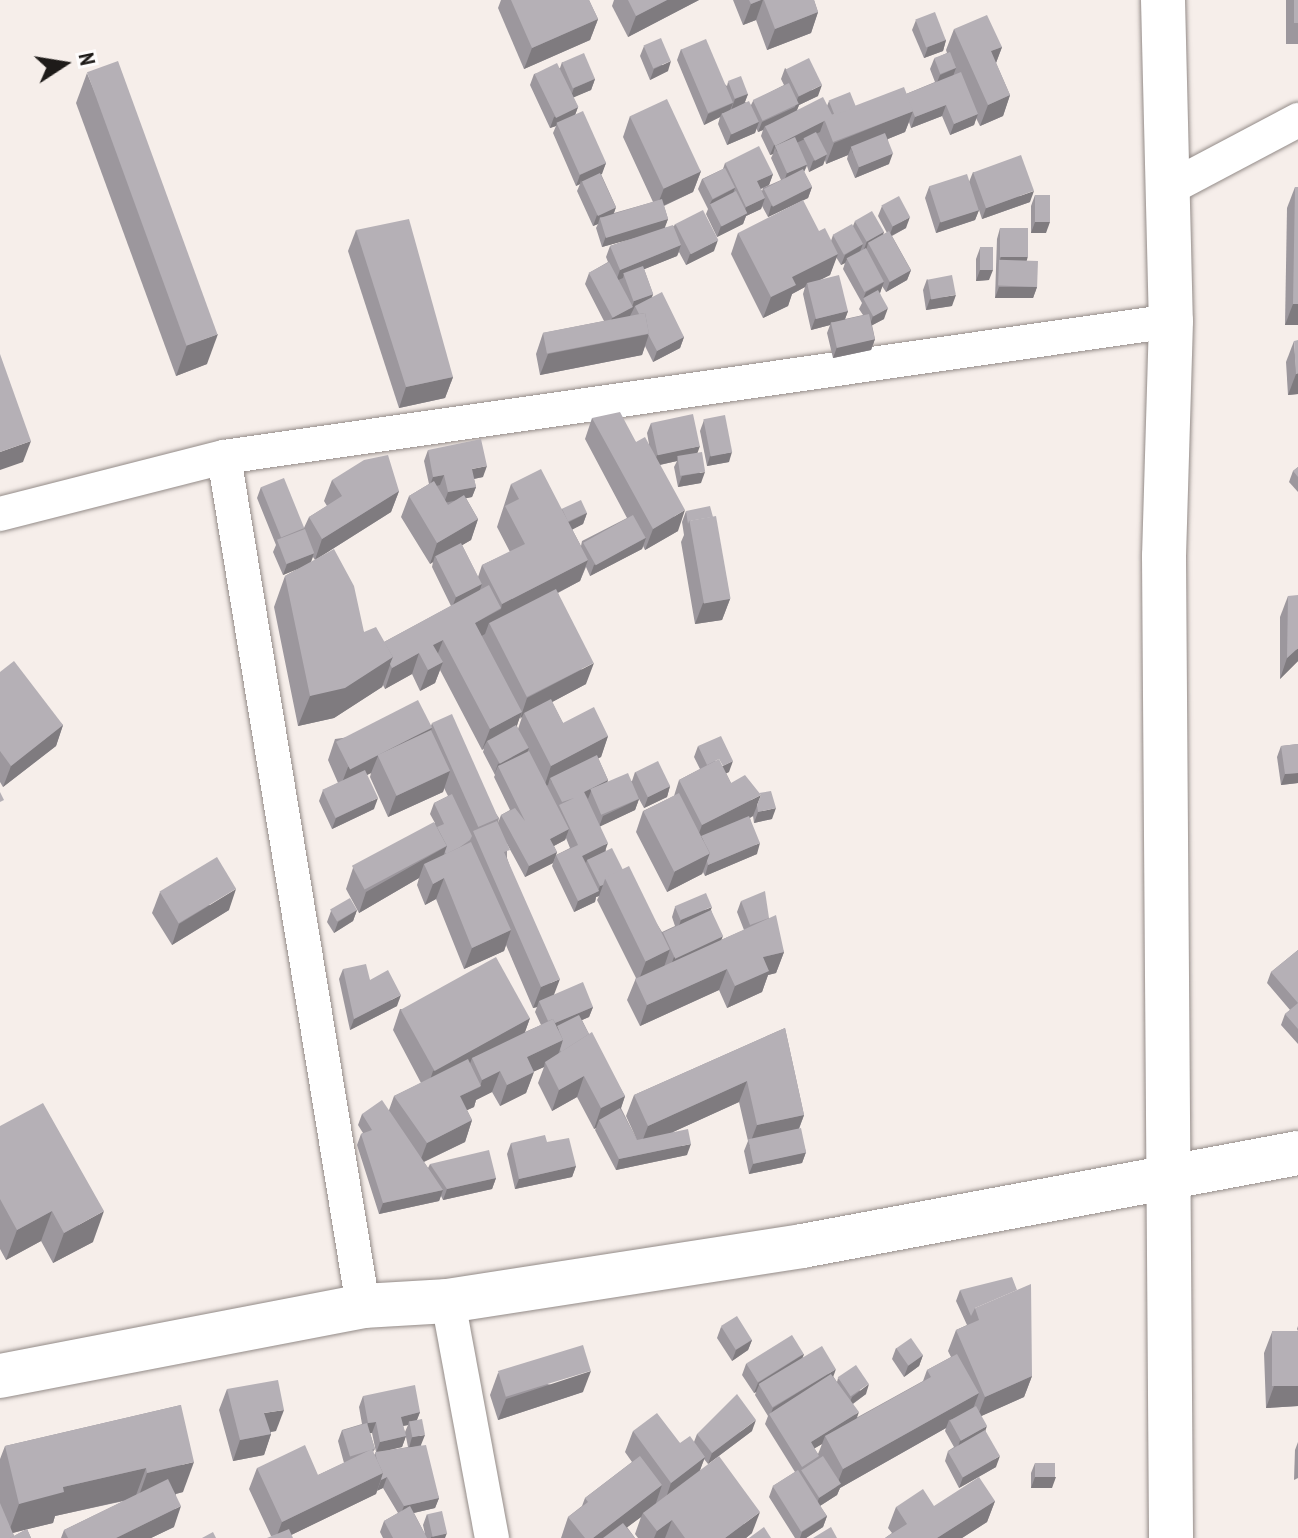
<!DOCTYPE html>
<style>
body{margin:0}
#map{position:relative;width:1298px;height:1538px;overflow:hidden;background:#f6eeea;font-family:"PT Sans Narrow",sans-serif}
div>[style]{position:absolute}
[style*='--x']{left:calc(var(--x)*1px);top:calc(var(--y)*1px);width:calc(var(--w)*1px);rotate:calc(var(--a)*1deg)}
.roads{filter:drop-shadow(0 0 2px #938b88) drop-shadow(0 0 2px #938b88)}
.minor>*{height:34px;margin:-17px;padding:0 17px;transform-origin:17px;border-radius:17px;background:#fff}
.tertiary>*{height:44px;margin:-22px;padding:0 22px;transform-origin:22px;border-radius:22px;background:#fff}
.wall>*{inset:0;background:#9c979d;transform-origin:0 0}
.shaded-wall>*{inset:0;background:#7f7b7f}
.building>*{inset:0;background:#b5b0b6;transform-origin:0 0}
span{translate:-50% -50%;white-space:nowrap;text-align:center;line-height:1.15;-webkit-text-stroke:6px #fefcfc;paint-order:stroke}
.north{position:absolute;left:24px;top:24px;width:80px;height:80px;-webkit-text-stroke:6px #fefcfc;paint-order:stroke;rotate:78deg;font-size:22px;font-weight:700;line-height:32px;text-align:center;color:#1e1b19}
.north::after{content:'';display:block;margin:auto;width:28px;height:36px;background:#1e1b19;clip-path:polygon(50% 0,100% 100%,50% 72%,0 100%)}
</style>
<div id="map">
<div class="roads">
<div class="minor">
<i style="--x:1164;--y:191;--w:152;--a:-27.9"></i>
<i style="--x:224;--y:457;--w:860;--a:80.7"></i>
<i style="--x:0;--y:514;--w:231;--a:-14.3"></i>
<i style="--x:224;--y:457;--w:957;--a:-8.17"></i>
<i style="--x:448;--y:1301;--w:241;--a:79.5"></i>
</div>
<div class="tertiary">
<i style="--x:1163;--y:0;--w:321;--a:88.6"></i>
<i style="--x:1171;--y:321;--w:235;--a:91.7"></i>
<i style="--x:1164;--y:556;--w:982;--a:89.59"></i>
<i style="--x:0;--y:1376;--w:370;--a:-10.9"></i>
<i style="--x:363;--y:1306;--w:85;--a:-3.4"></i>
<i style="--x:448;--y:1301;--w:358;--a:-8.8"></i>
<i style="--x:802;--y:1246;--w:505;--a:-10.62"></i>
</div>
</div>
<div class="wall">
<i style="clip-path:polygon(501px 0,589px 0,598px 19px,590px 40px,524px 69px,498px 8px)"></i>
<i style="clip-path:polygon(614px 0,699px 0,628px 37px,612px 6px)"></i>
<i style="clip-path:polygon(733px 0,814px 0,818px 12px,811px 33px,767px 50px,756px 20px,743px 25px)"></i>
<i style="left:1286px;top:0;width:12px;height:44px"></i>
<i style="clip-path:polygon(916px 20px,946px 40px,943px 51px,924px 58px,912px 30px)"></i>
<i style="clip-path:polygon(954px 29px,1002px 47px,996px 63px,1010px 95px,1003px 116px,980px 126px,976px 118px,974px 125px,950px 135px,942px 116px,911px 128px,909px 122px,905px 132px,888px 139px,889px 164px,855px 178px,847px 159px,848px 155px,826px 164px,825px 160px,823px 165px,809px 172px,807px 166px,804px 172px,812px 187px,808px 198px,768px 217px,762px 206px,761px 209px,746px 216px,743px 224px,717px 237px,706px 214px,708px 209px,698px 189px,702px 179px,723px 169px,725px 163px,773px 174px,769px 185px,761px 189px,762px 191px,763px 188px,781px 180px,771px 158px,773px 154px,770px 155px,761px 136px,763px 130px,758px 132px,756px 128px,755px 133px,727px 145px,718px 124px,720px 117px,704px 125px,677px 60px,681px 49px,727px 86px,728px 82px,748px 94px,745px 102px,751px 105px,753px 101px,784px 85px,781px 79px,785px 68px,818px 96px,799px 105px,797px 110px,827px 106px,829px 101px,856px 107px,906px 94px,935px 82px,930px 69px,934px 59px,947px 53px,946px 50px)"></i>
<i style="clip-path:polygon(644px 46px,668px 71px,650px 80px,640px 56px)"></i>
<i style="clip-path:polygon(562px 62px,595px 79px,591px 90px,573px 97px,578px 107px,575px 115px,606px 163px,601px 174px,616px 207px,614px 213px,653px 202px,623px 137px,630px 116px,701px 171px,693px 192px,664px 206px,668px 219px,664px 228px,674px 226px,675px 224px,714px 251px,686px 265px,679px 252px,677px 256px,644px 269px,653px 294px,652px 297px,684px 337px,680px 348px,653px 362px,645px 346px,642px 355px,540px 375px,536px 354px,543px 333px,604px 321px,585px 284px,589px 273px,608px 262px,606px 257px,610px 246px,633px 238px,602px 247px,596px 228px,598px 224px,593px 226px,577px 191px,580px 184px,576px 186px,553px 133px,556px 126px,550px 128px,530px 85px,534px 74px,560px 68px)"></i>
<i style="clip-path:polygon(87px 73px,207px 364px,176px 376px,76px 103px)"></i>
<i style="clip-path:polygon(973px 172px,1030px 202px,982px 219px,979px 210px,975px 220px,936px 233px,925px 198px,929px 187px,969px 182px)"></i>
<i style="clip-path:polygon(1295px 187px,1298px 325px,1285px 325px,1287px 208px)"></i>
<i style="clip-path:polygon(1035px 195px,1046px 233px,1031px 233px,1031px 206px)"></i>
<i style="clip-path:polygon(evenodd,882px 206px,906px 228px,892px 236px,911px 270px,907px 280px,886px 292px,882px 286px,880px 293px,884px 319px,872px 325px,875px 339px,871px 350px,833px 358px,827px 333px,830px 325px,811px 330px,803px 294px,805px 287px,792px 294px,788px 306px,763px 318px,731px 254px,738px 233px,819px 231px,831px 241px,833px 235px,853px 226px,855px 221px,884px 232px,882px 235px,887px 233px,878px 216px,882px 206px,836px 257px,841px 265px,845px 263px,843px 269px,862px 303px,859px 309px,863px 315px,845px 319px,848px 311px,820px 280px,830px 275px,836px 257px)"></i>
<i style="clip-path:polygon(1000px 228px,1026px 262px,1037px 287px,1033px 298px,995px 298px,997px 239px)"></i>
<i style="clip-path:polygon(356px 230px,453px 377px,445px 398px,399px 408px,348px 251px)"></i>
<i style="clip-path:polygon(980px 248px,989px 280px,976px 281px,976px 259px)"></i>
<i style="clip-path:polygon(927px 279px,952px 306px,926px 310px,923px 290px)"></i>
<i style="clip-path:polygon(1294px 341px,1298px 394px,1288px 395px,1286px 362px)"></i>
<i style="clip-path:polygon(evenodd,592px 418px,636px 442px,649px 444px,647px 433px,651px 423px,697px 453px,701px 483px,678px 487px,674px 467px,677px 461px,660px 465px,678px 531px,645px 550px,643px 546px,642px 549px,590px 576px,586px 567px,580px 581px,558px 593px,586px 684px,552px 702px,563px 723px,608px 736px,601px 757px,598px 758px,608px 780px,607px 783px,632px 781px,635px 772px,670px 786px,667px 797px,644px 808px,639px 799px,635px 810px,600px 826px,606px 851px,623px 870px,662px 932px,675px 926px,672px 917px,675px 907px,711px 910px,721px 940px,744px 930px,737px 912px,741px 901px,769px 918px,784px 952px,776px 973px,768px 975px,762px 992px,727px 1008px,719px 990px,640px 1026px,627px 1000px,636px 978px,597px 900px,599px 896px,596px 897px,595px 902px,574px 912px,552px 866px,556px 855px,570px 848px,566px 838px,565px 840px,554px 846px,557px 852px,553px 863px,525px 877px,507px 844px,507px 858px,554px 995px,593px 1007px,589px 1017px,582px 1020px,589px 1034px,625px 1096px,621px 1108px,637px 1140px,626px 1116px,634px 1095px,785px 1028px,804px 1115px,799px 1129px,806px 1152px,802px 1163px,749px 1174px,744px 1151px,748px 1141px,739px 1102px,673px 1132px,687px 1155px,616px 1170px,595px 1130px,596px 1128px,594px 1129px,577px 1097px,552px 1111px,538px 1083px,544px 1067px,534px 1071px,526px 1093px,500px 1106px,492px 1092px,476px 1100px,474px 1107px,467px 1110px,472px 1120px,465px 1142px,424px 1162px,428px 1168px,430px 1164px,496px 1178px,492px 1189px,443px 1200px,441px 1196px,439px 1201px,379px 1214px,357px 1145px,361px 1134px,363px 1133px,358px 1125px,362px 1114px,389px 1110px,394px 1096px,421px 1083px,393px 1030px,400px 1009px,530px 1018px,525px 1032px,541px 1025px,535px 1012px,537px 1007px,533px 1008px,506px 945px,504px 951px,464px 969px,436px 899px,425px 905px,417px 885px,419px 878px,359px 913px,346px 889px,353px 868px,435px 823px,430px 814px,434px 803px,448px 796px,444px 788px,443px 792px,388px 817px,370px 777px,371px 773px,367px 775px,374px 809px,332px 829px,319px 801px,323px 790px,338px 783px,328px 760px,335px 739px,431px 726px,432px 723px,499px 818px,498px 823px,501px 815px,510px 810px,494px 777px,495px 775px,483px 752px,484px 749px,482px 750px,440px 670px,435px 683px,420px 691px,412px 674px,385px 689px,383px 685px,382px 687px,334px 718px,298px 726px,274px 607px,285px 576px,301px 567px,283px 575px,273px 552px,276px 545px,257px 498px,261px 487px,304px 528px,303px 530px,309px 517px,327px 506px,324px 501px,332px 480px,399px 491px,391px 512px,315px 560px,313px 557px,311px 562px,364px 632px,384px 642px,451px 606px,432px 567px,433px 562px,430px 564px,401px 517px,409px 496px,429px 484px,424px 461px,428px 450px,483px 477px,474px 479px,476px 487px,472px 497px,466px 498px,478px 519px,471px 540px,462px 545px,478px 577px,482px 565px,510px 552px,497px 527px,511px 484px,562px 509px,587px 513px,583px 524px,572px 529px,581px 546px,582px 541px,627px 518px,585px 439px,592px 418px,522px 717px,518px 729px,517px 726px,519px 718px,522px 717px)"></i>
<i style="clip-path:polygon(704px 420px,729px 462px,707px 466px,700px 431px)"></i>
<i style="clip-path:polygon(1298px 467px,1298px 492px,1289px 482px,1293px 471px)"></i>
<i style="clip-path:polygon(686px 511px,730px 599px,722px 620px,695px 624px,681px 542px,684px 535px,682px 522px)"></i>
<i style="clip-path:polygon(1288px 596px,1298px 661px,1280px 679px,1280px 617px)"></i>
<i style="clip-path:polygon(0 672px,63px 725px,56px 746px,3px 787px,0 782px)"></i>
<i style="clip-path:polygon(1298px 744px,1298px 783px,1281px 785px,1277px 757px,1281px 746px)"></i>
<i style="clip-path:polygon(698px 746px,729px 772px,726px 773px,731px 783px,772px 819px,754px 823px,753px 816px,750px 818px,757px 854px,705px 876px,703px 872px,702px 874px,667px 892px,636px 832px,643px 811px,674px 796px,679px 780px,700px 769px,694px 757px)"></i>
<i style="clip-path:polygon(160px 892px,229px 910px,172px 945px,152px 913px)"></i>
<i style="clip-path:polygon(357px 910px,353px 921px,334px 933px,327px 922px,331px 911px)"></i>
<i style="clip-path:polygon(1298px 950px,1298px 1044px,1281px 1025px,1285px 1014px,1290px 1010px,1267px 983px,1271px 972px)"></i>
<i style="clip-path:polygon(343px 969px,370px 980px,397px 1006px,350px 1030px,339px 979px)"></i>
<i style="clip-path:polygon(0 1126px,93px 1242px,53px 1263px,41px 1241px,6px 1260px,0 1249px)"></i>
<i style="clip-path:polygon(511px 1143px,576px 1166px,572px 1177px,515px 1189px,507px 1154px)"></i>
<i style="clip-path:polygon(evenodd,960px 1290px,1032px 1376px,1024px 1397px,981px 1416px,996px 1467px,959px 1488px,945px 1461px,948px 1451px,954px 1447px,945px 1431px,946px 1428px,840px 1488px,837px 1495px,820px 1506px,827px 1516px,823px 1527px,806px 1538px,795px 1538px,769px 1497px,773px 1486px,795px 1472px,765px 1424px,768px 1416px,755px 1395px,756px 1392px,754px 1393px,742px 1375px,746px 1364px,804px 1354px,802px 1358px,833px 1376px,837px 1382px,838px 1378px,866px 1394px,853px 1404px,856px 1418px,923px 1381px,927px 1370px,951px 1357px,948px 1351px,956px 1330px,967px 1325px,956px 1301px,960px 1290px,822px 1444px,818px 1454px,814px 1448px,822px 1444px)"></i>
<i style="clip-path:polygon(1298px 1326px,1298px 1406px,1266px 1408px,1264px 1353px,1272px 1332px,1298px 1331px,1297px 1329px)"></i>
<i style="clip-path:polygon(721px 1327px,752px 1340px,748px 1350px,732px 1361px,717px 1338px)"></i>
<i style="clip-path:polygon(896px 1348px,923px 1355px,919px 1366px,904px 1377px,892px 1359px)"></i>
<i style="clip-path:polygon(498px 1373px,583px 1392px,498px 1420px,490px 1395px)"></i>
<i style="clip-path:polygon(227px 1389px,276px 1431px,271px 1432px,271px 1434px,264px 1455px,233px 1461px,219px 1410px)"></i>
<i style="clip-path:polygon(evenodd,363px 1396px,420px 1412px,417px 1420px,421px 1445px,439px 1498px,435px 1508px,414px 1513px,425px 1534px,423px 1525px,427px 1514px,445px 1538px,383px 1538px,380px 1532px,384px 1521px,398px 1513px,383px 1488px,377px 1490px,376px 1494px,291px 1535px,271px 1536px,249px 1489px,257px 1468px,318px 1475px,344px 1463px,338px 1441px,342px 1430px,362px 1424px,359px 1407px,363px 1396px,408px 1425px,405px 1432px,408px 1447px,385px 1451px,402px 1447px,406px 1436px,403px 1426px,408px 1425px,363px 1396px,370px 1433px,372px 1433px,376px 1452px,374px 1455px,373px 1452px,375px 1449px,370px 1433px)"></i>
<i style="clip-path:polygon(evenodd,181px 1405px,183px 1492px,176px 1494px,174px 1527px,151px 1538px,61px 1538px,64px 1530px,124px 1501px,55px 1516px,53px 1523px,27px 1529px,31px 1538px,0 1538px,0 1459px,5px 1446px,181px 1405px,27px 1529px,14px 1536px,13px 1533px,27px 1529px)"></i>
<i style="clip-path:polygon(633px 1431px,680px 1443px,694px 1442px,697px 1434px,752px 1431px,708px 1464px,704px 1459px,700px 1470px,752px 1533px,746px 1538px,638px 1538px,635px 1534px,641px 1517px,627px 1527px,635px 1538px,561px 1538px,568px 1517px,582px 1506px,585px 1498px,632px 1462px,625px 1452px)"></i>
<i style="clip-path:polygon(1298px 1442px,1298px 1478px,1294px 1480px,1295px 1450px)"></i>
<i style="clip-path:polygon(1035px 1463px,1052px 1488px,1031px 1488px,1031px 1473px)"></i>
<i style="clip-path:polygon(995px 1501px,987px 1522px,962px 1538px,885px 1538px,892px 1533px,888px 1528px,896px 1507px,934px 1506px)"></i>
</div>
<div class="shaded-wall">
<i style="clip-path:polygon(667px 0,699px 0,628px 37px,636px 16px)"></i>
<i style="clip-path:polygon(761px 0,763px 0,756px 20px,743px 25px,751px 4px)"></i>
<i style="clip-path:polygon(818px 12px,811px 33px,767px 50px,775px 29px)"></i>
<i style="clip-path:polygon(598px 19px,590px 40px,524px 69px,532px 48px)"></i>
<i style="clip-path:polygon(946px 40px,943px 51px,924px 58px,928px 47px)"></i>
<i style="clip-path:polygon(1002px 47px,994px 68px,991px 51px)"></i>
<i style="clip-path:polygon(671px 61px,668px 71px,650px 80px,654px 69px)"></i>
<i style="clip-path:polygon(956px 68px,952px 79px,936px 85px,940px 75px)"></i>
<i style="clip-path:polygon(595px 79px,591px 90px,570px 99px,574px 88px)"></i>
<i style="clip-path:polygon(822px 85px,818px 96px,799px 105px,795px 115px,765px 126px,763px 130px,758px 132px,762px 122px,795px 107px,798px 97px)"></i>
<i style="clip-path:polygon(748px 94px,744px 104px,731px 110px,735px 99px)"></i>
<i style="clip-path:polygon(1010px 95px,1003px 116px,980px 126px,988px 105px)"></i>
<i style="clip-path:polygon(733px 103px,729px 113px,722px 113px,720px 117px,704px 125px,708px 114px)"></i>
<i style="clip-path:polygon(946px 105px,942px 116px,911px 128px,915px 117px)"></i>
<i style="clip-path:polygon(578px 107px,574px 118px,557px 123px,556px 126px,550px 128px,554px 117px)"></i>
<i style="clip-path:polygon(913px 111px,905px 132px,853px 153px,851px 148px,848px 155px,826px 164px,834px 143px)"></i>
<i style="clip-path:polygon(978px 114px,974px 125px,950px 135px,954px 124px)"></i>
<i style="clip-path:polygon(824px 121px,820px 132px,777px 152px,775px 147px,773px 154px,770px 155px,774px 145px)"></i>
<i style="clip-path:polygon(759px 122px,755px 133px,727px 145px,731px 134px)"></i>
<i style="clip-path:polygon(893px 153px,889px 164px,855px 178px,859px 167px)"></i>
<i style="clip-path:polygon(827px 154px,823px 165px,809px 172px,813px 161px)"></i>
<i style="clip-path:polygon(606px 163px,602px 174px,582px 183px,581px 180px,580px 184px,576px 186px,580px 175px)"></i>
<i style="clip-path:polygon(807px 164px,803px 174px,783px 184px,787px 173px)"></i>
<i style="clip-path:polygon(701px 171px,693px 192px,656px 209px,664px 188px)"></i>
<i style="clip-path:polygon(773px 174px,769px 185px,753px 192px,757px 181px)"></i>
<i style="clip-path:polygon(812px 187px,808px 198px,768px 217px,771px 206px)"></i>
<i style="clip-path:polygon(735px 188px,731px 199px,710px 204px,712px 200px)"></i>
<i style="clip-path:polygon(1034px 191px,1030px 202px,982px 219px,986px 208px)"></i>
<i style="clip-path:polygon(765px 198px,761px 209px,746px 216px,743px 224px,717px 237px,721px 226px,743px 215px,746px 207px)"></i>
<i style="clip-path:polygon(616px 207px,612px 218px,600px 217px,598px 224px,593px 226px,597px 215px)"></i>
<i style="clip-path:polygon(979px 210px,975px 220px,936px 233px,940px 222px)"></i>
<i style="clip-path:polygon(910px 217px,906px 228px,889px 237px,893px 226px)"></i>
<i style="clip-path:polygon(668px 219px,664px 230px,602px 247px,606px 236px)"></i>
<i style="clip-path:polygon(1035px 222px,1050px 222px,1046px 233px,1031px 233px)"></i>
<i style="clip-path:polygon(884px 232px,880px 243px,868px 243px,866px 251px,863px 252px,867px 241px)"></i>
<i style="clip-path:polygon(718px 240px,714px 251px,686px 265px,690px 254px)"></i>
<i style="clip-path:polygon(863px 244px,859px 254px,847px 259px,845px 263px,841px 265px,845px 255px)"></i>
<i style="clip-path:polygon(681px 245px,677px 256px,625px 277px,624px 274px,623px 278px,616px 281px,620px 270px)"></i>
<i style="clip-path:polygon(838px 254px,830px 275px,808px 286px,807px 283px,805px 287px,792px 294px,788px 306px,763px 318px,771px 297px,792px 277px)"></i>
<i style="clip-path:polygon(1028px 256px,1025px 267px,999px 262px,1001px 257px)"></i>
<i style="clip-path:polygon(911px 270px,907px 280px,886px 292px,890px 281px)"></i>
<i style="clip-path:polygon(980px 270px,993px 270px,989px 280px,976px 281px)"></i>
<i style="clip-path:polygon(884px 282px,880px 293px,863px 299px,866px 292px)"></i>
<i style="clip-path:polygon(999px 287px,1037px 287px,1033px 298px,995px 298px)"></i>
<i style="clip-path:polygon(653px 294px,649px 305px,635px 306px,629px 318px,608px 329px,612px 318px,632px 307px,634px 301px)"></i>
<i style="clip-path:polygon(956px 295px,952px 306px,926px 310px,930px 299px)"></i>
<i style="clip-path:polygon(1293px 304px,1298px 304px,1298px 325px,1285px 325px)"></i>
<i style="clip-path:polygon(888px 308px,884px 319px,869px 327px,873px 316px)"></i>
<i style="clip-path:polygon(848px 311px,844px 322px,831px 322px,830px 325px,811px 330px,815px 319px)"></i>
<i style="clip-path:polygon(218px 334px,207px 364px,176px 376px,187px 345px)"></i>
<i style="clip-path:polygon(649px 334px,642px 355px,540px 375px,548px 354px)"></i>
<i style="clip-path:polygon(684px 337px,680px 348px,653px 362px,657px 351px)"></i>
<i style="clip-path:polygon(875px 339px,871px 350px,833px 358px,837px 347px)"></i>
<i style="clip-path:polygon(1298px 373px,1298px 394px,1288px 395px,1296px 374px)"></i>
<i style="clip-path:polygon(453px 377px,445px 398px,399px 408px,406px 387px)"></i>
<i style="clip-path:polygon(31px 441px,23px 462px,0 470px,0 452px)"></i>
<i style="clip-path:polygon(700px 446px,696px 457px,678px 457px,677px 461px,654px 466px,657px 455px)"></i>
<i style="clip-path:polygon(732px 452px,729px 462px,707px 466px,710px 456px)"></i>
<i style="clip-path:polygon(487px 466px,483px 477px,468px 480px,472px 469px)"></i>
<i style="clip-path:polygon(705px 472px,701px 483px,678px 487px,682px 476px)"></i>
<i style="clip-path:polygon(444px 475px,440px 485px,429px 488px,433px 477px)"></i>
<i style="clip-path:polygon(476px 487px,472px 497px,444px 503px,448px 492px)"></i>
<i style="clip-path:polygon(399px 491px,391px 512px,315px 560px,322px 539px)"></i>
<i style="clip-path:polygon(685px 510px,678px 531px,645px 550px,653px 529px)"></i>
<i style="clip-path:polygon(587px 513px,583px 524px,564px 534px,567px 523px)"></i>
<i style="clip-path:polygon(478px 519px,471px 540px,437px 560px,435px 556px,433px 562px,430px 564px,437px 543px)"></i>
<i style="clip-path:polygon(646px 538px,642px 549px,590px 576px,594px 565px)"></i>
<i style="clip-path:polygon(314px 553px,310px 564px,283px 575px,287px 564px)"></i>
<i style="clip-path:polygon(588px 560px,580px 581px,495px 625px,489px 623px,485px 634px,468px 644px,475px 623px,501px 609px,502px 604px)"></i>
<i style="clip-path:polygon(482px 584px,478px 595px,452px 608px,456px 597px)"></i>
<i style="clip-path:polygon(730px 599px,722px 620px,695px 624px,703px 603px)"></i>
<i style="clip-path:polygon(443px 640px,435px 661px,426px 666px,433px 645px)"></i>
<i style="clip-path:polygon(1298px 648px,1298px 661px,1280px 679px,1287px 658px)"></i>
<i style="clip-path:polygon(419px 653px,412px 674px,385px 689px,392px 668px)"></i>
<i style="clip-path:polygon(393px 657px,382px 687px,334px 718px,298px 726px,310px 696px)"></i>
<i style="clip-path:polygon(443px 662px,435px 683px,420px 691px,428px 670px)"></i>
<i style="clip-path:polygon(594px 663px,586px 684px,526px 716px,524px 713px,522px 717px,520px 719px,527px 698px)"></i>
<i style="clip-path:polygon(522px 712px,514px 733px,487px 741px,482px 750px,490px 729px)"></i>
<i style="clip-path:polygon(63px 725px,56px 746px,3px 787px,11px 766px)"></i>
<i style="clip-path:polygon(432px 728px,424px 749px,378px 756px,371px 773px,340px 788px,348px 767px)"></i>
<i style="clip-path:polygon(608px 736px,601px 757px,552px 782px,550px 778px,548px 785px,544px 787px,551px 766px)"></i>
<i style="clip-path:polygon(529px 748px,525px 759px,498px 766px,494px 775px,498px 764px)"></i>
<i style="clip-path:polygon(733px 761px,729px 772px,706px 783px,710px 772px)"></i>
<i style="clip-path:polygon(450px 771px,443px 792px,388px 817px,396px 796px)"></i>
<i style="clip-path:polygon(1298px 773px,1298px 783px,1281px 785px,1285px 774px)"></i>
<i style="clip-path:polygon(608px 780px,604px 791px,591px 791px,588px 799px,584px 792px)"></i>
<i style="clip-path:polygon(670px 786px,667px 797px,644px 808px,648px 797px)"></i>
<i style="clip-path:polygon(761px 795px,753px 816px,699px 843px,697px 839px,702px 825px)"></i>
<i style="clip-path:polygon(378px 798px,374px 809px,332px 829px,336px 818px)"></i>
<i style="clip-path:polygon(639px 799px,635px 810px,599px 827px,603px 816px)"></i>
<i style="clip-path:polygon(776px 808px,772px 819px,754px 823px,758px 812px)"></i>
<i style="clip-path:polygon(569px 829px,565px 840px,546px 850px,550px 839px)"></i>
<i style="clip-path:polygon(608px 843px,604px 854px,587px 860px,586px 863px,582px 856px)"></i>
<i style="clip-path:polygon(760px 843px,757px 854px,705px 876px,708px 865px)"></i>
<i style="clip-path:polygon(447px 846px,439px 867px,424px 864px,419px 878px,359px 913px,366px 892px)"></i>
<i style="clip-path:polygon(557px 852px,553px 863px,525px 877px,529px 866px)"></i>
<i style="clip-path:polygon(710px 853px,702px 874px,667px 892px,675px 871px)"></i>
<i style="clip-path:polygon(444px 878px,436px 899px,425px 905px,433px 884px)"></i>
<i style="clip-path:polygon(603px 885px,599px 896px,596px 897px,595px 902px,574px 912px,578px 901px,598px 891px,600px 886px)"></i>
<i style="clip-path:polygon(236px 889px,229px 910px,172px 945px,179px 924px)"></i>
<i style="clip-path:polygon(712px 907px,708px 917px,677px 931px,681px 920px)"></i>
<i style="clip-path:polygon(357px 910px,353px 921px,334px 933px,338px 922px)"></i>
<i style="clip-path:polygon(511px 930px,504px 951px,464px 969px,472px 948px)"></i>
<i style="clip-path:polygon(723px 936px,719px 946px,670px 968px,674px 957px)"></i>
<i style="clip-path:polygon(670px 949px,663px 970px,638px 982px,646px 961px)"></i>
<i style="clip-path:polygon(784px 952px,776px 973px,768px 975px,762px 992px,727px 1008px,735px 986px,763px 957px)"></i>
<i style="clip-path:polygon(727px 969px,719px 990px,640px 1026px,647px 1005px)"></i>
<i style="clip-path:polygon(560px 979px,552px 1000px,539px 1001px,537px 1007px,533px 1008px,541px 987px)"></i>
<i style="clip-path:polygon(401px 995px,397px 1006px,350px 1030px,354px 1019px)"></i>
<i style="clip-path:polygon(593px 1007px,589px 1017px,552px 1033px,550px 1025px)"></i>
<i style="clip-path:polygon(530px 1018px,522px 1040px,472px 1058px,468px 1069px,426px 1092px,433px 1071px)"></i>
<i style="clip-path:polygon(563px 1040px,556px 1061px,545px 1062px,544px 1067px,520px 1078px,527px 1057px)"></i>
<i style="clip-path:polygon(500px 1071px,492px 1092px,476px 1100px,474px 1107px,452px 1117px,460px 1096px,480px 1087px,482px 1080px)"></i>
<i style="clip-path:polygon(534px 1072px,526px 1093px,500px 1106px,507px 1085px)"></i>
<i style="clip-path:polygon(584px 1076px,577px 1097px,552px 1111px,559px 1090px)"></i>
<i style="clip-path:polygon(747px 1081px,739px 1102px,640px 1147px,648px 1126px)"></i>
<i style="clip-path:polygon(625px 1096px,618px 1117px,599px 1120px,596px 1128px,594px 1129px,601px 1108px)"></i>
<i style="clip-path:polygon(804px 1115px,796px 1136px,749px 1146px,757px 1125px)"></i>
<i style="clip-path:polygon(472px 1120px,465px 1142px,419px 1164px,427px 1143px)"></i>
<i style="clip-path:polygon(691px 1144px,687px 1155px,616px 1170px,619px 1159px)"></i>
<i style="clip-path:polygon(806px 1152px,802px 1163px,749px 1174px,753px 1164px)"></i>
<i style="clip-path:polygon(576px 1166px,572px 1177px,515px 1189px,519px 1179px)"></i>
<i style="clip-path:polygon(496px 1178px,492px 1189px,443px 1200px,447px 1189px)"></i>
<i style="clip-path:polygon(443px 1190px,439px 1201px,379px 1214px,383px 1203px)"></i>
<i style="clip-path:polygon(52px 1211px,41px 1241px,6px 1260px,17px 1230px)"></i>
<i style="clip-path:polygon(104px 1211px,93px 1242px,53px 1263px,64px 1233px)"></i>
<i style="clip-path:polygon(752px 1340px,748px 1350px,732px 1361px,736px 1350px)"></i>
<i style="clip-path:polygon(804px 1354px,800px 1365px,759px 1385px,756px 1392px,754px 1393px,758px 1383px)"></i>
<i style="clip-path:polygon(923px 1355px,919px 1366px,904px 1377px,908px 1366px)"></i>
<i style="clip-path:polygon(836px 1369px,832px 1380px,770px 1416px,773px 1408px)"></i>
<i style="clip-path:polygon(591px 1371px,583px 1392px,498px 1420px,506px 1399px)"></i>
<i style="clip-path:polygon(1032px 1376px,1024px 1397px,977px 1418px,985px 1397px)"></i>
<i style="clip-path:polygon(869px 1384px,866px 1394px,848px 1407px,852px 1397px)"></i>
<i style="clip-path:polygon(1274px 1386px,1298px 1386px,1298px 1406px,1266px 1408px)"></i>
<i style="clip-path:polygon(979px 1393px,971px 1414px,949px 1420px,946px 1428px,840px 1488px,837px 1495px,815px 1509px,819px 1498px,836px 1487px,843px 1469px)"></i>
<i style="clip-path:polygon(284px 1410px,276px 1431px,256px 1434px,264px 1413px)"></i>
<i style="clip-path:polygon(420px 1412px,416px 1422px,409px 1421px,408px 1425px,397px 1427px,401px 1417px)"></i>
<i style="clip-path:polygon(859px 1412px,855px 1423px,825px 1436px,822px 1444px,807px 1453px,811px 1442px)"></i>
<i style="clip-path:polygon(756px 1420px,752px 1431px,708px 1464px,712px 1453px)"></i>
<i style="clip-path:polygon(376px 1422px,372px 1433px,364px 1434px,368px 1423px)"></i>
<i style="clip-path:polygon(987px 1426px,983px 1437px,956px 1452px,960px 1441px)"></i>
<i style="clip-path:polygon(271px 1434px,264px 1455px,233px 1461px,240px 1440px)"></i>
<i style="clip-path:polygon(425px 1435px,421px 1445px,409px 1448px,412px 1437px)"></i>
<i style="clip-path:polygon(406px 1436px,402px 1447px,376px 1453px,380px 1442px)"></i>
<i style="clip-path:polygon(1000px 1456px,996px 1467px,959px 1488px,963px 1477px)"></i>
<i style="clip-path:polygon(705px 1457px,697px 1478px,664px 1504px,671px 1483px)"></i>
<i style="clip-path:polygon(194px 1462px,183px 1492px,136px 1504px,147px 1473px)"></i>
<i style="clip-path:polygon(146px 1468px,135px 1498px,55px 1516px,53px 1523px,8px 1534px,19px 1504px,63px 1487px)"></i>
<i style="clip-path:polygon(383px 1473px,376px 1494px,285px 1538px,276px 1538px,282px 1522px)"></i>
<i style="clip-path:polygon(387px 1477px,383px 1488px,377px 1491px,381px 1480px)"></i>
<i style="clip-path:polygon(1035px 1477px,1056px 1477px,1052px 1488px,1031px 1488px)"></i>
<i style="clip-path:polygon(662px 1485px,655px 1506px,643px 1513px,641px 1517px,613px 1538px,593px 1538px)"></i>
<i style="clip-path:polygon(439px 1498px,435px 1508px,400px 1516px,404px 1506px)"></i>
<i style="clip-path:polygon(995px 1501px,987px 1522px,962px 1538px,937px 1538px)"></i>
<i style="clip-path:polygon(181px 1506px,174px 1527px,151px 1538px,116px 1538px)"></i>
<i style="clip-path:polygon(760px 1512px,752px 1533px,746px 1538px,725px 1538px)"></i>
<i style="clip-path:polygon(827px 1516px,823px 1527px,806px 1538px,800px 1538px,802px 1532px)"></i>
<i style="clip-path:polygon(672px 1520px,665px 1538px,654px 1538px,657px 1531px)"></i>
<i style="clip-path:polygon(447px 1533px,445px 1538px,431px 1538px,431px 1537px)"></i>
</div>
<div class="building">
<i style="clip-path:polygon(511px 0,589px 0,598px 19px,532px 48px)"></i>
<i style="clip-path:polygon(628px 0,667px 0,636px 16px)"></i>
<i style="clip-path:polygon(749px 0,761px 0,751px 4px)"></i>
<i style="clip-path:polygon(764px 0,814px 0,818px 12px,775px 29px)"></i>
<i style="left:1294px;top:0;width:4px;height:23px"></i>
<i style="left:935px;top:12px;width:30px;height:21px;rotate:69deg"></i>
<i style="clip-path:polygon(987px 15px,1002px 47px,991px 51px,1010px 95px,988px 105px,954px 29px)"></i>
<i style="left:661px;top:38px;width:25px;height:19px;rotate:67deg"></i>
<i style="left:706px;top:39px;width:69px;height:27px;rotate:67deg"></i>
<i style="left:950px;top:52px;width:17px;height:17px;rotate:69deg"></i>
<i style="left:584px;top:53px;width:28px;height:24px;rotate:67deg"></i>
<i style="left:809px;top:58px;width:30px;height:26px;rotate:64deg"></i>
<i style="left:118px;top:61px;width:291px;height:33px;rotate:70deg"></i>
<i style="left:557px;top:63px;width:49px;height:25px;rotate:64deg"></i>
<i style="clip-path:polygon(961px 72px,978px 114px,954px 124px,946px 105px,915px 117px,906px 94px)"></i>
<i style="left:741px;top:76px;width:19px;height:14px;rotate:69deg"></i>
<i style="left:789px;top:83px;width:23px;height:40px;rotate:65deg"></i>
<i style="left:904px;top:87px;width:26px;height:86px;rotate:69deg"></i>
<i style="left:850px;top:92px;width:16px;height:23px;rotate:68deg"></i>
<i style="left:823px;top:97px;width:22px;height:65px;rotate:63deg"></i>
<i style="left:667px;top:99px;width:80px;height:41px;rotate:65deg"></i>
<i style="left:749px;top:101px;width:23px;height:30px;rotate:65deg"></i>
<i style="left:583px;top:111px;width:57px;height:29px;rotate:66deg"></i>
<i style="left:816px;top:132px;width:25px;height:14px;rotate:63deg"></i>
<i style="left:885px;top:133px;width:22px;height:37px;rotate:68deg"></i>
<i style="left:795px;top:137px;width:30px;height:22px;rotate:66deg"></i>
<i style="clip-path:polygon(759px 146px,773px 174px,757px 181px,765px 198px,746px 207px,725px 163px)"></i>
<i style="left:1021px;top:155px;width:38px;height:51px;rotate:70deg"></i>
<i style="left:725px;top:168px;width:22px;height:25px;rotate:63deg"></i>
<i style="left:803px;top:169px;width:20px;height:44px;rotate:63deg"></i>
<i style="left:600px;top:173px;width:38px;height:20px;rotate:65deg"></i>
<i style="left:967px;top:174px;width:38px;height:40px;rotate:72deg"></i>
<i style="clip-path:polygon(1295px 187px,1298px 187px,1298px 304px,1293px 304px)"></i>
<i style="left:736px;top:191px;width:25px;height:29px;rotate:63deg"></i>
<i style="left:1035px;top:195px;width:15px;height:27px"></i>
<i style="left:899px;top:196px;width:24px;height:20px;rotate:62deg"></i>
<i style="left:662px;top:199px;width:21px;height:65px;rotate:73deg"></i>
<i style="clip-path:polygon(803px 200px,819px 231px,825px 228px,838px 254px,792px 277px,796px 285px,771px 297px,738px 233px)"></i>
<i style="left:703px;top:210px;width:34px;height:31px;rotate:63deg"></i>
<i style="left:872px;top:211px;width:24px;height:20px;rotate:60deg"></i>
<i style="clip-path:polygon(409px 219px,453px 377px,406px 387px,356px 230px)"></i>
<i style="left:852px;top:224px;width:23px;height:22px;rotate:61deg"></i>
<i style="clip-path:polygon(673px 225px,681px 245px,620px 270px,610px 246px)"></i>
<i style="left:1000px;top:228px;width:28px;height:29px"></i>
<i style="left:889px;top:231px;width:45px;height:24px;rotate:61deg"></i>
<i style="left:993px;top:247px;width:23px;height:13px;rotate:90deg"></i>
<i style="left:866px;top:248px;width:38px;height:22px;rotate:62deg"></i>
<i style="left:1038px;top:261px;width:26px;height:39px;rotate:92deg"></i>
<i style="left:609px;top:262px;width:51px;height:23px;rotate:62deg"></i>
<i style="left:643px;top:266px;width:30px;height:21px;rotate:70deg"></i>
<i style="left:839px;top:275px;width:37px;height:33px;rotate:76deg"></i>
<i style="left:952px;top:275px;width:20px;height:25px;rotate:79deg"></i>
<i style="left:878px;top:290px;width:21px;height:17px;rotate:61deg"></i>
<i style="clip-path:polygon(662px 292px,684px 337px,657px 351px,648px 334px,649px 334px,645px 313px,639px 314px,635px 306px)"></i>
<i style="left:645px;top:313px;width:21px;height:104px;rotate:79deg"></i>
<i style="left:869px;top:314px;width:26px;height:39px;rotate:77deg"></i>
<i style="clip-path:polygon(1298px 340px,1298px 373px,1296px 374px,1294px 341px)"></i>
<i style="clip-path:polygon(0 354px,31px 441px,0 452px)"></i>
<i style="clip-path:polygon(620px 412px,636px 442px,645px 437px,685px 510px,653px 529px,592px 418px)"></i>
<i style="left:693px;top:414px;width:33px;height:43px;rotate:78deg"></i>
<i style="left:725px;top:415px;width:38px;height:22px;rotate:79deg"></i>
<i style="clip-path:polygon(481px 439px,487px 466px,472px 469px,476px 487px,448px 492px,444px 475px,433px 477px,428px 450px)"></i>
<i style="left:702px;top:452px;width:20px;height:25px;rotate:81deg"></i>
<i style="clip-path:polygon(388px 455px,399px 491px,322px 539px,309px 517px,342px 496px,332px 480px,364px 460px)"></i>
<i style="clip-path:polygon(1298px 467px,1298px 477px,1293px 471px)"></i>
<i style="clip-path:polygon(541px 469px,588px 560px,502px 604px,482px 565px,525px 544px,505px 506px,519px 499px,511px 484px)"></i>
<i style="left:284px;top:478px;width:54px;height:25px;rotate:68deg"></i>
<i style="clip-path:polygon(434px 481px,448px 505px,464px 495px,478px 519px,437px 543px,409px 496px)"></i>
<i style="left:581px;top:500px;width:14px;height:21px;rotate:65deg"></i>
<i style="clip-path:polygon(710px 506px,713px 517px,689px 521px,688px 524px,686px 511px)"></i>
<i style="left:633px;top:515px;width:26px;height:57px;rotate:61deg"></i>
<i style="left:716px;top:516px;width:84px;height:27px;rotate:80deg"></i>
<i style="left:305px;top:529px;width:26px;height:30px;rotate:69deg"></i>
<i style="left:461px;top:543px;width:46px;height:29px;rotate:63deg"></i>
<i style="clip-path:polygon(334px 549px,354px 586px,364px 632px,376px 627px,393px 657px,345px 688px,310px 696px,285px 576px)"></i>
<i style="clip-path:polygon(489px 585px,501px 608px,475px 623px,522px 712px,490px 729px,443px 640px,433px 645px,443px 662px,428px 670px,419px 653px,392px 668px,390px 664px,393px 657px,384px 642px)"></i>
<i style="left:556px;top:589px;width:83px;height:75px;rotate:63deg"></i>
<i style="clip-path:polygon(1298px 595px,1298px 648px,1287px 658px,1288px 596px)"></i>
<i style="clip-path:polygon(14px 661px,63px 725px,11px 766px,0 751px,0 672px)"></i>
<i style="clip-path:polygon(551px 699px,563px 723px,594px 707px,608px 736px,551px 766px,524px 713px)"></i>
<i style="left:418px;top:700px;width:31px;height:92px;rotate:63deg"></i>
<i style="left:452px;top:714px;width:114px;height:22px;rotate:66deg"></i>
<i style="left:516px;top:725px;width:26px;height:33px;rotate:61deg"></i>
<i style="left:431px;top:730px;width:45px;height:59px;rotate:65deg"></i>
<i style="clip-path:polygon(721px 736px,733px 761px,723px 766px,719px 759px,707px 765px,698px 746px)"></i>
<i style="clip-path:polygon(1298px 744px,1298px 773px,1285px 774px,1281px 746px)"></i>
<i style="clip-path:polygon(529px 751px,569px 829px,550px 839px,557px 852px,529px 866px,501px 815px,515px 808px,525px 821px,498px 766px)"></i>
<i style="clip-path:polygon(597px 755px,608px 780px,584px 792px,608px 843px,582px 856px,599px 891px,578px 901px,556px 855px,578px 845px,559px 805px,574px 798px,562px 802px,550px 778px)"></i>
<i style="clip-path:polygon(719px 759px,731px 783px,745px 775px,761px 795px,702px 825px,679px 780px)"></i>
<i style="left:658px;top:761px;width:28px;height:25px;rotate:64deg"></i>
<i style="left:365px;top:770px;width:31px;height:47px;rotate:65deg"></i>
<i style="left:628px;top:773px;width:28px;height:41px;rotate:67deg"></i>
<i style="clip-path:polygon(771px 791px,776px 808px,758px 812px,757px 805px,761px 795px,759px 793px)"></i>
<i style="clip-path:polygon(0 792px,4px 800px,0 802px)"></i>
<i style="left:679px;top:793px;width:68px;height:40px;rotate:63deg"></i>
<i style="clip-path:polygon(452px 794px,472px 836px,470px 840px,460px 847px,446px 854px,445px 852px,447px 846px,437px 827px,444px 824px,434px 803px)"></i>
<i style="clip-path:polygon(749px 816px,760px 843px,708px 865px,707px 861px,710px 853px,701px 836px)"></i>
<i style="clip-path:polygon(497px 821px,510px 850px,504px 852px,560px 979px,541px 987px,473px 831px)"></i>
<i style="left:434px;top:822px;width:27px;height:93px;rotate:62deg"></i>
<i style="clip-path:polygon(471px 842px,511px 930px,472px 948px,444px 878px,433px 884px,424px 864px)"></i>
<i style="clip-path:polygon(612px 848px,623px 870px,605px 879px,603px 885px,600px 886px,587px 860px)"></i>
<i style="left:217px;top:857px;width:37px;height:67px;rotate:59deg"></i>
<i style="left:629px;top:866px;width:93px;height:27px;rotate:64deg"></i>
<i style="clip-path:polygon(765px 891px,769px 918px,750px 925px,741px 901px)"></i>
<i style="left:706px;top:893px;width:15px;height:34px;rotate:67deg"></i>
<i style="left:350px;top:898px;width:14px;height:23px;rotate:60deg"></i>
<i style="left:711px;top:910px;width:29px;height:53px;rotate:65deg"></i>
<i style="clip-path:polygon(776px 915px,784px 952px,763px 957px,769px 971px,735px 986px,727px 969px,647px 1005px,635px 979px)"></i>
<i style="clip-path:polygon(1298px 950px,1298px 1029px,1285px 1014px,1298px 1003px,1271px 972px)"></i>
<i style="left:496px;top:957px;width:70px;height:109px;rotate:61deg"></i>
<i style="clip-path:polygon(366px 964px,370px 980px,388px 970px,401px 995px,354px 1019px,343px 969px)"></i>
<i style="clip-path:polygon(583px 982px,593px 1007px,555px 1023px,553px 1019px,548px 1021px,539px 1001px)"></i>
<i style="clip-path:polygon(579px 1015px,589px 1034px,561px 1052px,560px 1050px,563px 1040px,557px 1026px)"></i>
<i style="clip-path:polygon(553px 1019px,563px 1040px,527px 1057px,534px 1072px,507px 1085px,500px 1071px,482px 1080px,472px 1058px)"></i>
<i style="clip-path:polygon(785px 1028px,804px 1115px,757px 1125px,747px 1081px,648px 1126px,634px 1095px)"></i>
<i style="clip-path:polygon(592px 1032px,625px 1096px,601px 1108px,584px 1076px,559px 1090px,545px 1062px)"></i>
<i style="clip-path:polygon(468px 1059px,481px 1086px,460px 1096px,472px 1120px,427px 1143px,394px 1096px)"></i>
<i style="clip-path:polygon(382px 1100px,443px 1190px,383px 1203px,361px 1134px,372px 1130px,362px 1114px)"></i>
<i style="clip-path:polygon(43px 1103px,104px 1211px,64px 1233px,52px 1211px,17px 1230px,0 1199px,0 1126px)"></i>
<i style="clip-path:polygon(620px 1108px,637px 1140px,688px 1129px,691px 1144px,619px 1159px,599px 1120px)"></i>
<i style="left:801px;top:1128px;width:25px;height:54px;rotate:78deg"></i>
<i style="clip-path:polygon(545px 1135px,547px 1142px,569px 1138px,576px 1166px,519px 1179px,511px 1143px)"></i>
<i style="clip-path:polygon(489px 1150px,496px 1178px,447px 1189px,430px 1164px)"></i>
<i style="clip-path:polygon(1012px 1277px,1017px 1290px,975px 1308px,971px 1316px,960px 1290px)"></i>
<i style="clip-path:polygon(1031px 1284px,1032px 1376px,985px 1397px,956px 1330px,979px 1320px,975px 1308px)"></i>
<i style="left:737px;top:1316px;width:28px;height:19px;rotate:58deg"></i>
<i style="left:1298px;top:1331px;width:55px;height:26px;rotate:90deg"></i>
<i style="left:792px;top:1335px;width:22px;height:54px;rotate:58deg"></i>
<i style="left:911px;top:1338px;width:21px;height:18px;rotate:55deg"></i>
<i style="left:583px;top:1345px;width:27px;height:89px;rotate:73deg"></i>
<i style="left:822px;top:1346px;width:27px;height:74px;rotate:59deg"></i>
<i style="clip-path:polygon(957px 1354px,979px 1393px,843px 1469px,825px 1436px,931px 1377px,927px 1370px)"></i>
<i style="left:856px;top:1365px;width:23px;height:22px;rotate:56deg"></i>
<i style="clip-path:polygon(831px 1374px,859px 1412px,811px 1442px,819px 1456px,802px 1467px,769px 1414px)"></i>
<i style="clip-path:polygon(278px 1380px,284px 1410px,264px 1413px,271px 1434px,240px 1440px,227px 1389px)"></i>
<i style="clip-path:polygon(415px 1385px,420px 1412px,401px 1417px,406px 1436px,380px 1442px,376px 1422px,368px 1423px,363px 1396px)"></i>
<i style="clip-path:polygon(737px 1394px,756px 1420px,712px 1453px,697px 1434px)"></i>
<i style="clip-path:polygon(181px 1405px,194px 1462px,147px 1473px,146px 1468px,63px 1487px,64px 1492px,19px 1504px,5px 1446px)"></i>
<i style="left:976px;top:1406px;width:23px;height:30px;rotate:61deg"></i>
<i style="clip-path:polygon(657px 1413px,680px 1443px,690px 1436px,705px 1457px,671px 1483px,633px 1431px)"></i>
<i style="left:422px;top:1419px;width:16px;height:13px;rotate:79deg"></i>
<i style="left:367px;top:1423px;width:27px;height:26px;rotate:73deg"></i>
<i style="left:985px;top:1430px;width:30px;height:43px;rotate:60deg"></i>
<i style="clip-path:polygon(305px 1445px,318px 1475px,372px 1449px,383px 1473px,282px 1522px,257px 1468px)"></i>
<i style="clip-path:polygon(426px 1445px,439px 1498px,404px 1506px,387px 1477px,381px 1480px,383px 1473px,377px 1460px,375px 1452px)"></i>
<i style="clip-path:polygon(640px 1456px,662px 1485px,593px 1538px,585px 1538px,568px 1517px,588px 1502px,585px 1498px)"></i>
<i style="clip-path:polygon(719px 1456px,760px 1512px,725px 1538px,685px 1538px,672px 1520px,657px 1531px,643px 1513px)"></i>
<i style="left:823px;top:1456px;width:33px;height:26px;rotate:57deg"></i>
<i style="left:1035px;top:1463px;width:20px;height:14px"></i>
<i style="left:798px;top:1470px;width:54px;height:30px;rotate:58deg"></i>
<i style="clip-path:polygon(979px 1477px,995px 1501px,937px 1538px,885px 1538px,907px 1524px,896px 1507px,923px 1489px,934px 1506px)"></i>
<i style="clip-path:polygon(168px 1479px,181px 1506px,116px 1538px,68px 1538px,64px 1530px)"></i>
<i style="clip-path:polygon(0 1503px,14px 1536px,10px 1538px,0 1538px)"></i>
<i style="clip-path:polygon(410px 1506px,427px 1538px,393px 1538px,384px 1521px)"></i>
<i style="left:442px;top:1511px;width:23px;height:15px;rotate:77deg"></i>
<i style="clip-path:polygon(623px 1523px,635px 1538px,603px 1538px)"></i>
<i style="clip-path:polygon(764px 1527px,771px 1538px,749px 1538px)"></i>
<i style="clip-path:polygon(831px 1527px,837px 1538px,813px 1538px)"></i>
<i style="clip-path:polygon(27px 1529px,31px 1538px,10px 1538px)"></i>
<i style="clip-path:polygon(289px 1529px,293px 1538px,267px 1538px)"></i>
<i style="clip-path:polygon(213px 1532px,216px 1538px,202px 1538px)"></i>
</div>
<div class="north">N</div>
</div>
